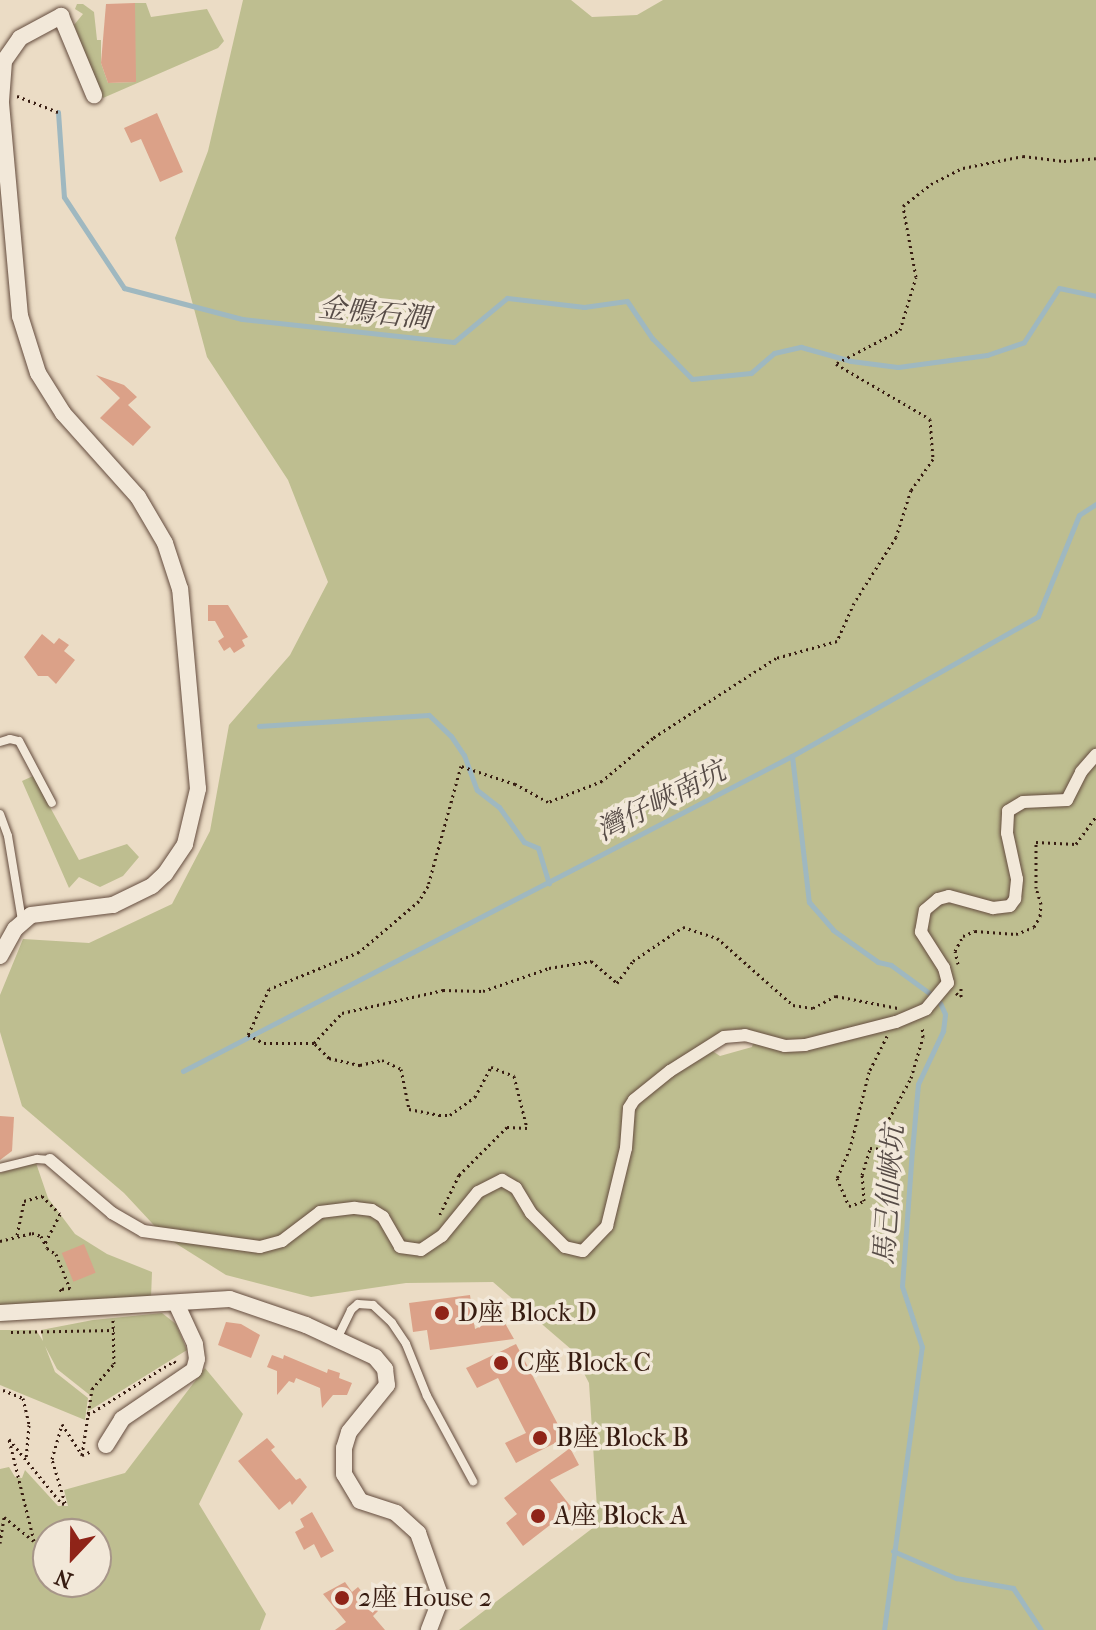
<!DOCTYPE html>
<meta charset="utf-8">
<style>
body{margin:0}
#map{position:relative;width:1096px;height:1630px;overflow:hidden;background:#ebdcc5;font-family:"IM FELL French Canon","Noto Serif TC",serif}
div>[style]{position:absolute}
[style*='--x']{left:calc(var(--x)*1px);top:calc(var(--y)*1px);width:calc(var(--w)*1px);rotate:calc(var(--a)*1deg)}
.green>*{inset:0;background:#bebe90}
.stream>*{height:5px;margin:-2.5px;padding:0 2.5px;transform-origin:2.5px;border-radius:2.5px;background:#9fb8c0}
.building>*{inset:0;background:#dba188;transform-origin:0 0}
.path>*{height:3px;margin-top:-1.5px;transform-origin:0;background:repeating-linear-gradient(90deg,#371c11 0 2px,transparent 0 6px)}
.roads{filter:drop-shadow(0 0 2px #644c3e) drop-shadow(0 0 2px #644c3e)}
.service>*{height:8px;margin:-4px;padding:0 4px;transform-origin:4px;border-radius:4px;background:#f2e8d9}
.pedestrian>*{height:12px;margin:-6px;padding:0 6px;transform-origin:6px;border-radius:6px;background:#f2e8d9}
.minor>*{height:16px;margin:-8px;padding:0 8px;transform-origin:8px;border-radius:8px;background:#f2e8d9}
.dots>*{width:22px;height:22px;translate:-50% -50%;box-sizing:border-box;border:4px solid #f2e8d9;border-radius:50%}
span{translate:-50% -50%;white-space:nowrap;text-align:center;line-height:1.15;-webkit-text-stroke:7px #f2e8d9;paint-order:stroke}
.poi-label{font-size:26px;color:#371c11}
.left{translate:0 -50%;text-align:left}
.water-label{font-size:28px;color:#564b46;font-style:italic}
.north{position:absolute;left:32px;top:1518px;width:80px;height:80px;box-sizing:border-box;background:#f2e8d9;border:2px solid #a79689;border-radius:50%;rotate:202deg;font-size:22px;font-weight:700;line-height:32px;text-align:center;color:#371c11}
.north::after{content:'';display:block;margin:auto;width:28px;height:36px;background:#8f2418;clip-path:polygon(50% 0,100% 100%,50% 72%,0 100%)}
</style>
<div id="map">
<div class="green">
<i style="clip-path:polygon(evenodd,243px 0,571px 0,592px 17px,637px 15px,663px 0,1096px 0,1096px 1630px,459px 1630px,598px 1524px,589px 1383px,572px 1350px,493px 1282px,406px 1283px,311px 1297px,226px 1275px,164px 1236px,124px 1193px,22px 1106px,0 1032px,0 995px,23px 939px,89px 943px,172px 904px,210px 831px,229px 725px,290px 655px,328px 582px,288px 480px,207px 357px,175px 238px,208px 151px,243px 0,735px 1029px,756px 1034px,752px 1047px,720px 1056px,711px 1050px,710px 1044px,722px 1031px,735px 1029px)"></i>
<i style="clip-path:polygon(135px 3px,146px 3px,151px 17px,207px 9px,224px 41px,218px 48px,103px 98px,74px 25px,83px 14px,75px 9px,77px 4px,83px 4px,94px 12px,97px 40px,101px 40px,101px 63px,108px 83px,135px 82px)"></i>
<i style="clip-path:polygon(33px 776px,79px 860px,127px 844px,139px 857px,123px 876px,100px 887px,79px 877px,69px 888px,22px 781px)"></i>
<i style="clip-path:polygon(36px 1163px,48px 1198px,75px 1234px,107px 1254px,152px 1272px,151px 1298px,0 1307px,0 1173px)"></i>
<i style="clip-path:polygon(162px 1313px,176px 1324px,187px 1350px,87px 1412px,91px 1396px,57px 1369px,45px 1346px,55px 1372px,88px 1398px,85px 1420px,0 1385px,0 1330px,36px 1330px,43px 1341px,41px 1330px,93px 1320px)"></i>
<i style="clip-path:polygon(evenodd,205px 1368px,243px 1414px,199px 1504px,266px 1614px,260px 1630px,0 1630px,0 1469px,9px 1467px,15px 1477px,22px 1478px,25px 1470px,58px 1506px,68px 1506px,64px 1490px,125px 1473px,205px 1368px,48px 1534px,96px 1534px,96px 1582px,48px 1582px,48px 1534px)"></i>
</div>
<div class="stream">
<i style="--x:58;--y:112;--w:85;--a:86"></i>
<i style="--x:64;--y:197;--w:109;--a:56.6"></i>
<i style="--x:124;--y:288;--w:122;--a:14.7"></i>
<i style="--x:242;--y:319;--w:213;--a:6.2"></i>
<i style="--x:454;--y:342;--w:69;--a:-39.7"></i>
<i style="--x:507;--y:298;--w:78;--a:6.7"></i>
<i style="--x:584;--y:307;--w:43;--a:-7.9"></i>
<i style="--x:627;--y:301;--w:45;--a:56"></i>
<i style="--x:652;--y:338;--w:57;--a:45.7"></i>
<i style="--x:692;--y:379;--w:59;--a:-5.8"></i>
<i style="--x:751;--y:373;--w:30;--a:-41"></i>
<i style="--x:774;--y:353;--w:28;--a:-13"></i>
<i style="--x:801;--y:347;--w:52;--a:15.6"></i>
<i style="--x:851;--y:361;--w:47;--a:7.3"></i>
<i style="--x:898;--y:367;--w:90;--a:-7.7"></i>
<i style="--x:987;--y:355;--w:39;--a:-19"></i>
<i style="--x:1024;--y:342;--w:64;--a:-57.1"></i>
<i style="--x:1059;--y:288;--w:38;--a:12"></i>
<i style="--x:259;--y:726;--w:170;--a:-3.7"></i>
<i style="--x:429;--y:715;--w:30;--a:44"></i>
<i style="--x:451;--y:736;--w:23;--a:56"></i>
<i style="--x:464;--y:755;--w:37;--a:70"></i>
<i style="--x:477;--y:790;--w:28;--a:38"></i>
<i style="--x:499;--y:807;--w:43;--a:54.5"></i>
<i style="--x:524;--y:842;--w:15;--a:23"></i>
<i style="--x:538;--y:848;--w:37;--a:73"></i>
<i style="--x:792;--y:756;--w:147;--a:83.4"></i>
<i style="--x:809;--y:902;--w:37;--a:49"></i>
<i style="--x:833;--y:930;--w:55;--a:35.4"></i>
<i style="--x:878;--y:962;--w:13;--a:13"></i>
<i style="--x:891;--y:965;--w:52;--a:36.4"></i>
<i style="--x:183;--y:1071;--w:686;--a:-27.35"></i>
<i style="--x:792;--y:756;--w:283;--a:-29.6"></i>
<i style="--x:1038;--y:616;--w:109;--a:-67.9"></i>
<i style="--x:1079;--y:515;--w:20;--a:-33"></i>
<i style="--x:893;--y:1551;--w:69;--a:23.2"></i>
<i style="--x:956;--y:1578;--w:58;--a:10"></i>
<i style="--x:1013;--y:1588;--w:50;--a:56.3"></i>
<i style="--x:884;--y:1630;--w:286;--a:-82.4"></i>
<i style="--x:922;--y:1347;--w:64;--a:-108.2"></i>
<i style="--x:902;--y:1286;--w:135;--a:-85.8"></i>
<i style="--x:912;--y:1151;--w:67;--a:-84.9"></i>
<i style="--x:918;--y:1084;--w:59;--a:-64.7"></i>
<i style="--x:943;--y:1031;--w:17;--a:-83"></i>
<i style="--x:945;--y:1014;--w:12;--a:-114"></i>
</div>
<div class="building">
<i style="clip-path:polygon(135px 3px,136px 82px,108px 83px,101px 63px,106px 4px)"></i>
<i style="clip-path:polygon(157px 113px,183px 172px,160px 182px,141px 139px,131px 143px,124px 128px)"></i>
<i style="clip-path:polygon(96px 375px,124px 385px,137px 397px,128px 405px,151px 427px,133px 446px,100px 418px,120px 398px)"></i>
<i style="clip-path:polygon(208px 605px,228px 605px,248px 637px,242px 640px,245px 646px,234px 653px,230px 647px,224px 651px,218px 641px,224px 637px,215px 621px,208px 621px)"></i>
<i style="clip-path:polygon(42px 634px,54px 644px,59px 638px,69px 645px,64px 651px,75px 660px,56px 684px,48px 676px,38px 676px,24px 657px)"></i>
<i style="clip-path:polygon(0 1116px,14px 1117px,12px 1151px,0 1160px)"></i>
<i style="left:84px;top:1244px;width:31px;height:24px;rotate:68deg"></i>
<i style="clip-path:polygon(470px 1295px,475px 1329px,501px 1316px,514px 1339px,430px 1350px,427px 1330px,413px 1332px,409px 1303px)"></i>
<i style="clip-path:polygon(226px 1322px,241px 1324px,260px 1335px,251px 1358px,218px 1345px)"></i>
<i style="clip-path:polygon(516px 1344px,565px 1438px,516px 1463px,505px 1443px,526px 1433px,498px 1378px,477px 1388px,466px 1368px)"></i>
<i style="clip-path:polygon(272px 1355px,283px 1359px,284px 1355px,327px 1373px,328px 1369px,340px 1373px,339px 1378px,352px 1383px,347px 1395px,333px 1395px,322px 1408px,320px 1388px,296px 1378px,294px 1383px,289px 1381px,277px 1395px,277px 1371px,267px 1367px)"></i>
<i style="clip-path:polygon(267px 1438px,275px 1447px,271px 1450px,296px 1480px,300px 1478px,307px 1487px,292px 1505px,290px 1501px,279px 1510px,238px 1461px)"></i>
<i style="clip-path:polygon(570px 1448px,579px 1465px,550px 1480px,572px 1508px,523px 1546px,506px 1523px,517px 1514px,504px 1498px)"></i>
<i style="clip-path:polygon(312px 1512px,334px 1551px,321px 1558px,314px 1544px,304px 1550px,295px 1532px,304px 1527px,300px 1519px)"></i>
<i style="clip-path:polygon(345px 1582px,352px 1592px,358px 1587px,378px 1611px,373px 1616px,385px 1630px,335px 1630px,346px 1622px,323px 1594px)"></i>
</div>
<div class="path">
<i style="--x:17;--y:96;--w:44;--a:21.3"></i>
<i style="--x:837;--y:363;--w:71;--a:-27.6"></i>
<i style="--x:900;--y:330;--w:55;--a:-73.2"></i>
<i style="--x:916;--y:277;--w:72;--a:-100.4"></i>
<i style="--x:903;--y:206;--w:36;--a:-38"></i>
<i style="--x:931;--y:184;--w:36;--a:-27"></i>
<i style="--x:963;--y:168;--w:61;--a:-11.3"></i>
<i style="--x:1023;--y:156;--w:41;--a:7"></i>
<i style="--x:1064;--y:161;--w:32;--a:-5"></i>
<i style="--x:836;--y:364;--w:109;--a:30.3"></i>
<i style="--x:930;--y:419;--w:40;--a:85.7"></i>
<i style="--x:933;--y:459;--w:38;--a:125"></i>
<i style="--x:911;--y:490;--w:49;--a:107.7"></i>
<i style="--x:896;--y:537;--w:78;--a:122.5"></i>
<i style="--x:854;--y:603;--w:42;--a:114.1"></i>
<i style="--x:837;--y:641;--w:63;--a:164.4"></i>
<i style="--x:776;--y:658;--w:147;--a:147"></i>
<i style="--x:653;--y:738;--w:67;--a:139.9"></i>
<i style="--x:602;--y:781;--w:58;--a:158.7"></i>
<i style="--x:548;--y:802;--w:38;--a:-151"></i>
<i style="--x:515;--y:784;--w:57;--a:-161.6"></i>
<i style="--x:461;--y:766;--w:124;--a:105.4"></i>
<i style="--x:428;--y:886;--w:17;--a:121"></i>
<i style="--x:419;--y:901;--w:79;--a:139.6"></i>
<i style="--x:359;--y:952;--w:97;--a:157.7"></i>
<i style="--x:269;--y:989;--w:51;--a:114.5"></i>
<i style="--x:248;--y:1035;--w:18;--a:27"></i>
<i style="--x:264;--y:1043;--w:50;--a:0"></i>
<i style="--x:314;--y:1043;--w:41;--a:-47"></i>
<i style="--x:342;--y:1013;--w:104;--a:-12.8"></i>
<i style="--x:443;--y:990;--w:40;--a:1.4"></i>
<i style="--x:483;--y:991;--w:70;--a:-19.2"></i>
<i style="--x:549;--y:968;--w:43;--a:-9.5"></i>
<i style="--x:591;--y:961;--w:34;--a:40"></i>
<i style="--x:617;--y:983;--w:27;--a:-54"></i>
<i style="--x:633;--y:961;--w:60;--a:-34.2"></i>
<i style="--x:683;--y:927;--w:36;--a:18"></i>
<i style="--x:717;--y:938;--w:101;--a:41.4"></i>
<i style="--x:793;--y:1005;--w:20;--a:9"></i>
<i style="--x:813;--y:1008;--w:26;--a:-28"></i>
<i style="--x:836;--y:996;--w:63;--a:11"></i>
<i style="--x:958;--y:964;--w:13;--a:-103"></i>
<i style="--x:955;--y:951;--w:17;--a:-62"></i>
<i style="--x:963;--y:936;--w:13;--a:-23"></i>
<i style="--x:975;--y:931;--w:41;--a:4.2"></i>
<i style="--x:1016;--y:934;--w:19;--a:-21"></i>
<i style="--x:1034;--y:927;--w:13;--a:-61"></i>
<i style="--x:1040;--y:916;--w:12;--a:-85"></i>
<i style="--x:1041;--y:904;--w:17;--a:-107"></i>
<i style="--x:1036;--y:888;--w:46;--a:-90"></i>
<i style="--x:1036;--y:842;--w:40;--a:2.9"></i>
<i style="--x:1076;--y:844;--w:34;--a:-54"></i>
<i style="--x:956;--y:993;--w:6;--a:39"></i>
<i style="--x:961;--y:997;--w:10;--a:-90"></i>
<i style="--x:887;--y:1036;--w:40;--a:116.6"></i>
<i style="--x:869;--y:1072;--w:78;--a:104"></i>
<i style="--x:850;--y:1148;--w:33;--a:113"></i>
<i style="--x:837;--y:1178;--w:30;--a:67"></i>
<i style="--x:849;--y:1206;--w:16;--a:-18"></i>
<i style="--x:864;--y:1201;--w:26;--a:-94"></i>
<i style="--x:862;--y:1175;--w:28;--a:-73"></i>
<i style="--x:870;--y:1148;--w:15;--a:4"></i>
<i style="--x:885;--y:1149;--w:30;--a:-82"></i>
<i style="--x:889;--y:1119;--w:47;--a:-61.8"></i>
<i style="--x:911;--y:1078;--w:43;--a:-73.7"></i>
<i style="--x:923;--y:1037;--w:11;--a:-95"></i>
<i style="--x:315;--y:1044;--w:20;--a:45"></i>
<i style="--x:329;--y:1058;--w:32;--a:13"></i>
<i style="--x:360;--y:1065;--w:23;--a:-13"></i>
<i style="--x:382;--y:1060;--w:21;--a:25"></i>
<i style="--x:401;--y:1069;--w:41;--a:78.7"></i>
<i style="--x:409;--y:1109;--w:31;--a:11"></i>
<i style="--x:439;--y:1115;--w:11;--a:0"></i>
<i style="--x:450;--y:1115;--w:31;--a:-36"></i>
<i style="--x:475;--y:1097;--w:34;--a:-62"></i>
<i style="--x:491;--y:1067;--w:25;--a:21"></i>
<i style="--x:514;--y:1076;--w:54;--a:76"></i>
<i style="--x:527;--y:1128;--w:20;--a:-177"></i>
<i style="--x:507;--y:1127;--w:68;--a:135"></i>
<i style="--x:459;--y:1175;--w:46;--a:116"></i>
<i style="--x:17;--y:1235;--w:35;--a:-78"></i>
<i style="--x:24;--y:1201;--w:19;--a:-16"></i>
<i style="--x:42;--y:1196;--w:25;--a:45"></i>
<i style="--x:60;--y:1214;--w:34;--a:117"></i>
<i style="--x:0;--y:1241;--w:33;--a:-14"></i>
<i style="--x:32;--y:1233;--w:9;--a:18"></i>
<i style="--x:41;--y:1236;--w:13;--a:63"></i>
<i style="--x:47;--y:1248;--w:11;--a:34"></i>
<i style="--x:56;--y:1254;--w:37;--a:68"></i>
<i style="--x:70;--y:1288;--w:10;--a:174"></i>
<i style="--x:60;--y:1289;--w:5;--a:53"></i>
<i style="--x:11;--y:1332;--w:103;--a:-1.1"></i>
<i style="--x:3;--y:1390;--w:22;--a:22"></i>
<i style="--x:23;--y:1398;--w:28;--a:77"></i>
<i style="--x:29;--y:1425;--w:34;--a:95"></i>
<i style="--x:88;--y:1415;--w:102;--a:-32.1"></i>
<i style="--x:174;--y:1361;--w:4;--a:45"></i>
<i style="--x:82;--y:1455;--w:67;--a:-81.4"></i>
<i style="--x:92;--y:1389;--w:33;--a:-49"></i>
<i style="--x:114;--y:1364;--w:44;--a:-91.3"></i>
<i style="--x:0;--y:1543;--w:26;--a:-81"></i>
<i style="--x:4;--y:1517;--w:38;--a:39"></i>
<i style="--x:34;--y:1541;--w:105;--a:-103.8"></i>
<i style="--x:9;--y:1439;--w:84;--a:50.8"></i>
<i style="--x:62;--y:1504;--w:3;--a:-18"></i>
<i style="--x:65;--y:1503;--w:46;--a:-106.5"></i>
<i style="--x:52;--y:1459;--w:36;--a:-74"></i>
<i style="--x:62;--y:1424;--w:37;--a:57"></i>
<i style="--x:82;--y:1455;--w:11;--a:-22"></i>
</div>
<div class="roads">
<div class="service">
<i style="--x:0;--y:742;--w:10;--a:-17"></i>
<i style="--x:10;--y:739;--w:9;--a:13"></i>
<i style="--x:19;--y:741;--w:70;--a:62"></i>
<i style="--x:0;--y:814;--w:23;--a:70"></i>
<i style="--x:8;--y:836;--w:86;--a:80.6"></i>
<i style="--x:0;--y:1168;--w:38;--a:-14"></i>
<i style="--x:37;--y:1159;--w:13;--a:4"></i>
<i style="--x:337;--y:1339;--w:32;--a:-64"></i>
<i style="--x:351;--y:1310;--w:9;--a:-41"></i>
<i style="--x:358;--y:1304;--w:15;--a:4"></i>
<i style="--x:373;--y:1305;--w:26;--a:43"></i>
<i style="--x:392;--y:1323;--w:25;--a:56"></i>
<i style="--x:406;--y:1344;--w:56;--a:68"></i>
<i style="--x:427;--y:1396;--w:97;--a:61.6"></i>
</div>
<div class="pedestrian">
<i style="--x:50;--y:1160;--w:82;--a:40.5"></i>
<i style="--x:112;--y:1213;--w:36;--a:30"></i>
<i style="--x:143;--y:1231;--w:118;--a:7.8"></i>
<i style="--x:260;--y:1247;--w:23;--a:-15"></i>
<i style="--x:282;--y:1241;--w:48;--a:-37.3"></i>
<i style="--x:320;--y:1212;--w:35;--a:-7"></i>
<i style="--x:355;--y:1208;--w:17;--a:7"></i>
<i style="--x:372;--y:1210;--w:13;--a:32"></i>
<i style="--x:383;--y:1217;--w:34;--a:60"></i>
<i style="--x:400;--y:1247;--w:21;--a:8"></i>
<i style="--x:421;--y:1250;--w:25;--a:-34"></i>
<i style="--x:442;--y:1236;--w:57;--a:-50.7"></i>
<i style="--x:478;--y:1192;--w:27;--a:-27"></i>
<i style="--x:502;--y:1180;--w:16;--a:30"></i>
<i style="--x:516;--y:1188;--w:29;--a:59"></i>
<i style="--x:531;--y:1213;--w:48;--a:45"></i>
<i style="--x:565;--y:1247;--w:18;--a:13"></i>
<i style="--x:583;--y:1251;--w:35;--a:-46"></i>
<i style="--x:607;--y:1226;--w:80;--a:-76.3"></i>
<i style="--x:626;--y:1148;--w:40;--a:-85.7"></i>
<i style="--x:629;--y:1108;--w:9;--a:-58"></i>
<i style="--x:634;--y:1100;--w:46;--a:-38.9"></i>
<i style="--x:670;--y:1071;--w:64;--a:-32.2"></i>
<i style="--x:724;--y:1037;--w:21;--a:-5"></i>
<i style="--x:745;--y:1035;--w:41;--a:15.4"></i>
<i style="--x:785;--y:1046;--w:20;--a:-3"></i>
<i style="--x:805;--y:1045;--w:94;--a:-14.2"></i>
<i style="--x:896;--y:1022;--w:33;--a:-23"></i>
<i style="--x:926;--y:1009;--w:34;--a:-50"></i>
<i style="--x:948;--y:983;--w:16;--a:-105"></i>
<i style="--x:944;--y:968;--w:43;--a:-122.6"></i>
<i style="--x:921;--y:932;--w:22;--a:-80"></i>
<i style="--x:925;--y:910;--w:17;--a:-40"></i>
<i style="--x:938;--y:899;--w:11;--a:-15"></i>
<i style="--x:949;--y:896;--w:46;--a:15.3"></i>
<i style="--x:993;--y:908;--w:17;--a:-7"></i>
<i style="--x:1010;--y:906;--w:9;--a:-54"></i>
<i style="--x:1015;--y:899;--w:20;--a:-84"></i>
<i style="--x:1017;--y:879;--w:47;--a:-102.3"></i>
<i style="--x:1007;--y:833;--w:22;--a:-87"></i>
<i style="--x:1008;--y:811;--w:17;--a:-31"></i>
<i style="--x:1023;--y:802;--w:44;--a:-2.6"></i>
<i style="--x:1067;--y:800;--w:31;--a:-63"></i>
<i style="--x:1081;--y:772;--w:23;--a:-49"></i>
</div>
<div class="minor">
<i style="--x:0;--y:956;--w:31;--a:-61"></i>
<i style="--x:15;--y:929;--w:21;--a:-41"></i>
<i style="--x:31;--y:915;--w:83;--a:-7"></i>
<i style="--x:113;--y:905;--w:43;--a:-26"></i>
<i style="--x:152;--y:886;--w:18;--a:-43"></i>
<i style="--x:165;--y:874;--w:36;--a:-56"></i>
<i style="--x:185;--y:844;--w:57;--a:-76.7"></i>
<i style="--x:198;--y:789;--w:201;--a:-95.1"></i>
<i style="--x:180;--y:589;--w:48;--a:-108.1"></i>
<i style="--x:165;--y:543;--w:53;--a:-120.4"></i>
<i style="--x:138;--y:497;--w:113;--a:-131.8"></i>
<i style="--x:63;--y:413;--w:47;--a:-122"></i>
<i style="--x:38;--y:373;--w:60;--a:-107.5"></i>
<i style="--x:20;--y:316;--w:216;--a:-95.1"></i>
<i style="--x:1;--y:101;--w:40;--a:-85.7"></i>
<i style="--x:4;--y:61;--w:28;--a:-55"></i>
<i style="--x:20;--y:38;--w:47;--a:-28.2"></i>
<i style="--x:61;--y:16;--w:86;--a:67.3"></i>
<i style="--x:0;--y:1313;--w:230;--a:-3.5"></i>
<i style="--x:230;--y:1299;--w:80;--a:18.9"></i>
<i style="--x:306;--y:1325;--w:76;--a:24.9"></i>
<i style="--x:375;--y:1357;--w:16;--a:50"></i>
<i style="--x:385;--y:1369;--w:16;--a:83"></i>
<i style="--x:387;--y:1385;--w:60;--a:129"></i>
<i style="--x:349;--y:1432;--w:17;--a:107"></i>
<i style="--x:344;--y:1448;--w:26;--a:90"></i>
<i style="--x:344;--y:1474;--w:31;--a:59"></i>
<i style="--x:360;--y:1501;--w:38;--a:18"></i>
<i style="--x:396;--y:1513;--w:30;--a:42"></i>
<i style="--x:418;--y:1533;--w:63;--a:70.4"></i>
<i style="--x:439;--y:1592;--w:14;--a:94"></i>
<i style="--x:438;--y:1606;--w:26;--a:111"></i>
<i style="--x:106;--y:1445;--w:31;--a:-58"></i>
<i style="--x:122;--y:1419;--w:87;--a:-34.2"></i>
<i style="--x:194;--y:1370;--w:11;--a:-75"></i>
<i style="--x:197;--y:1359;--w:15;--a:-98"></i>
<i style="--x:195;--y:1344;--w:45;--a:-114.9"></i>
</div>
</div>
<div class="dots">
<i style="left:442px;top:1313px;background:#8f2418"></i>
<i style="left:501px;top:1363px;background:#8f2418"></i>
<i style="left:540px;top:1438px;background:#8f2418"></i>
<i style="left:538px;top:1516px;background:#8f2418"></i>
<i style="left:342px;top:1598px;background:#8f2418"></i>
</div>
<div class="poi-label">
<span class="left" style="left:458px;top:1313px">D座 Block D</span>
<span class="left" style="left:517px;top:1363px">C座 Block C</span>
<span class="left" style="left:556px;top:1438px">B座 Block B</span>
<span class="left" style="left:554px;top:1516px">A座 Block A</span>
<span class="left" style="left:358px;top:1598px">2座 House 2</span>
</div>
<div class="water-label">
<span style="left:374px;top:313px;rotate:6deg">金鴨石澗</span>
<span style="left:661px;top:801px;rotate:-27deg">灣仔峽南坑</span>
<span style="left:889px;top:1195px;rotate:-86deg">馬己仙峽坑</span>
</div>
<div class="north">N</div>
</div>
